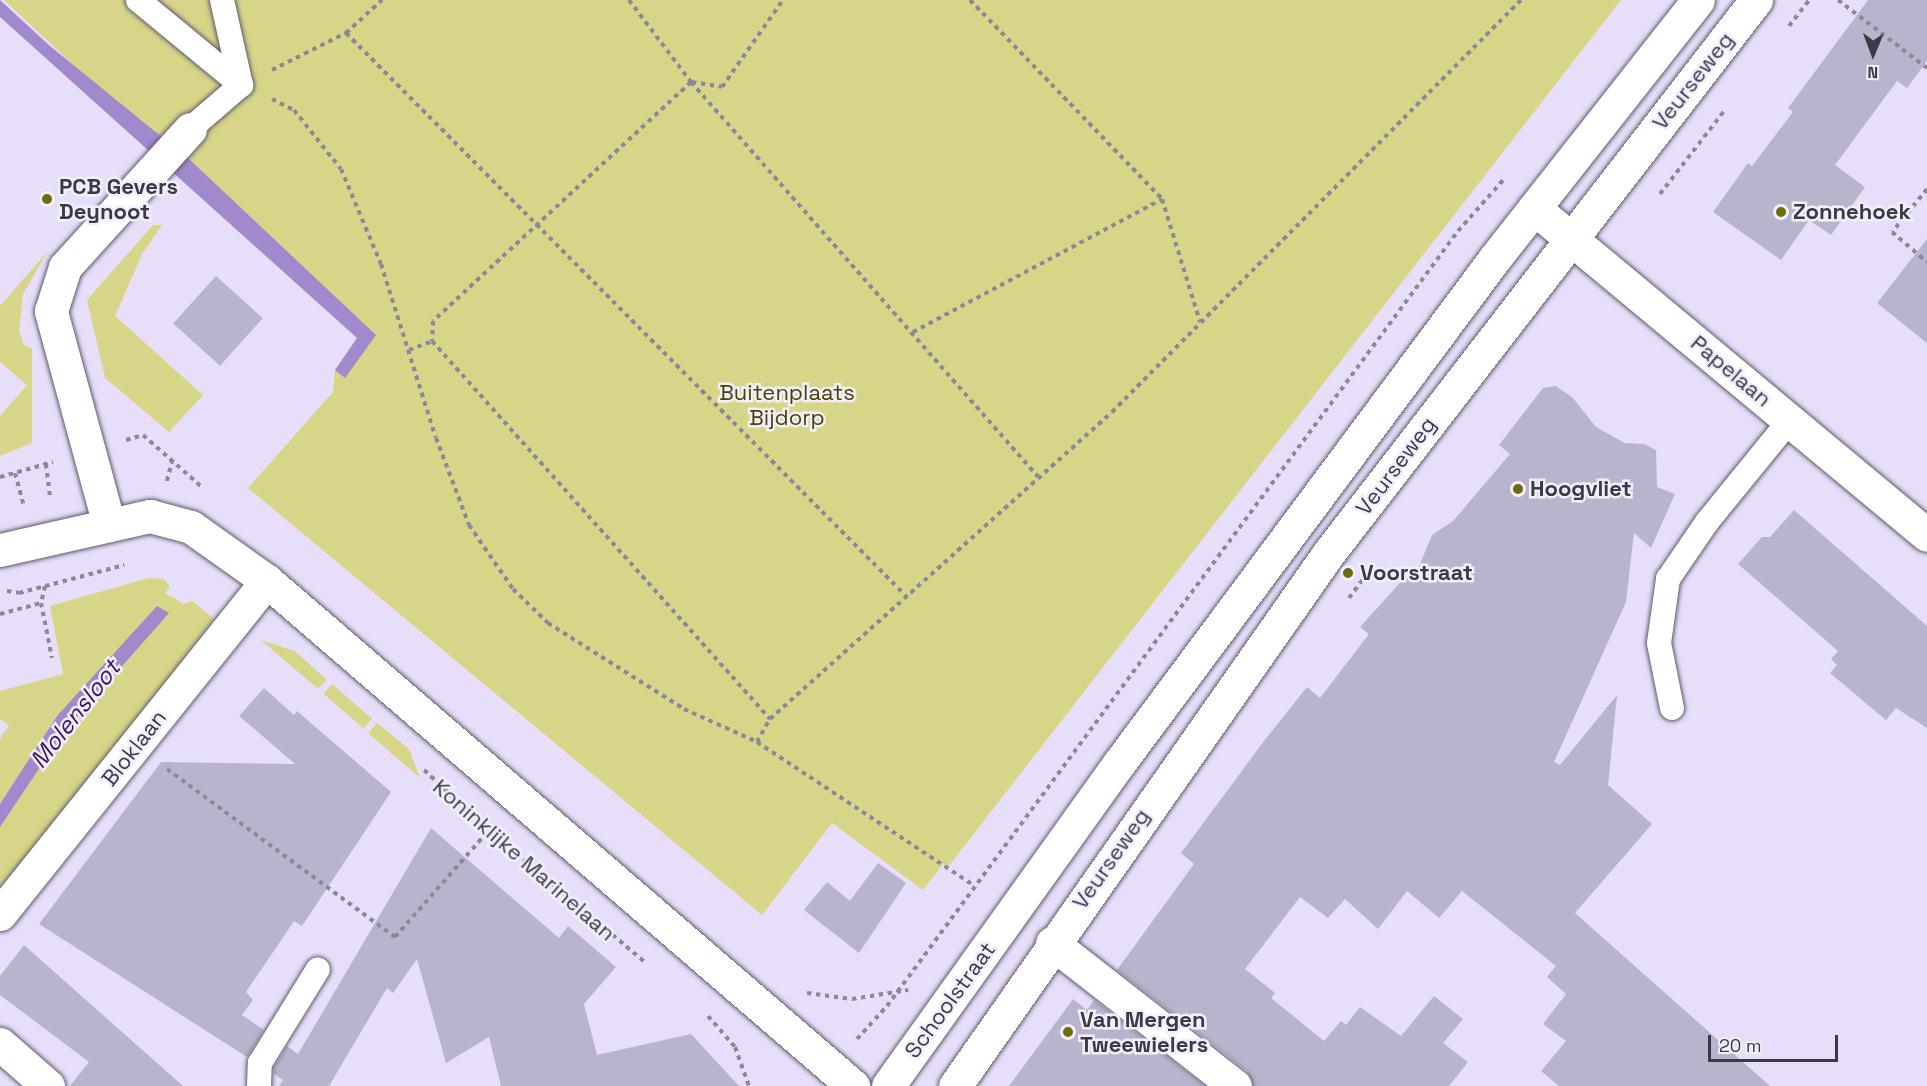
<!DOCTYPE html>
<style>
body{margin:0}
#map{position:relative;width:1927px;height:1086px;overflow:hidden;background:#e7dff9;font-family:"Space Grotesk",sans-serif}
div>[style]{position:absolute}
[style*='--x']{left:calc(var(--x)*1px);top:calc(var(--y)*1px);width:calc(var(--w)*1px);rotate:calc(var(--a)*1deg)}
.green>*{inset:0;background:#d7d588;transform-origin:0 0}
.water>*{inset:0;background:#a189ce}
.building>*{inset:0;background:#bab3cc;transform-origin:0 0}
.path>*{height:4px;margin-top:-2px;transform-origin:0;background:repeating-linear-gradient(90deg,#8c8799 0 4.5px,transparent 0 9px)}
.roads{filter:drop-shadow(0 0 2px #60596f) drop-shadow(0 0 2px #60596f)}
.lane>*{height:24px;margin:-12px;padding:0 12px;transform-origin:12px;border-radius:12px;background:#fff}
.street>*{height:33px;margin:-16.5px;padding:0 16.5px;transform-origin:16.5px;border-radius:16.5px;background:#fff}
.secondary>*{height:33px;margin:-16.5px;padding:0 16.5px;transform-origin:16.5px;border-radius:16.5px;background:#fff}
.dots>*{width:16px;height:16px;translate:-50% -50%;box-sizing:border-box;border:3px solid #f3eefe;border-radius:50%}
span{translate:-50% -50%;white-space:nowrap;text-align:center;line-height:1.15;-webkit-text-stroke:5px #f3eefe;paint-order:stroke}
.street-label{font-size:22px;color:#3c3943}
.poi-label{font-size:22px;color:#3c3943;font-weight:700}
.left{translate:0 -50%;text-align:left}
.park-label{font-size:22px;color:#474402}
.water-label{font-size:24px;color:#3b1566;font-style:italic}
.north{position:absolute;left:1843px;top:24px;width:60px;height:60px;-webkit-text-stroke:4px #f3eefe;paint-order:stroke;rotate:181deg;font-size:16px;font-weight:700;line-height:24px;text-align:center;color:#3c3943}
.north::after{content:'';display:block;margin:auto;width:21px;height:27px;background:#3c3943;clip-path:polygon(50% 0,100% 100%,50% 72%,0 100%)}
.scale{position:absolute;left:1708px;top:1035px;width:130px;height:27px;box-sizing:border-box;border:3px solid #3c3943;border-top:0;padding-left:8px;font-size:18px;line-height:21px;white-space:nowrap;color:#3c3943;-webkit-text-stroke:4px #f3eefe;paint-order:stroke}
</style>
<div id="map">
<div class="green">
<i style="clip-path:polygon(4px 0,1621px 0,948px 867px,943px 864px,923px 890px,832px 823px,762px 915px,248px 488px,333px 392px,335px 370px,346px 377px,364px 338px)"></i>
<i style="clip-path:polygon(153px 225px,162px 225px,142px 254px,115px 316px,203px 395px,169px 432px,105px 378px,87px 300px)"></i>
<i style="clip-path:polygon(48px 251px,23px 294px,19px 331px,24px 345px,32px 349px,32px 443px,0 456px,0 416px,27px 385px,0 362px,0 306px)"></i>
<i style="clip-path:polygon(149px 578px,164px 579px,170px 587px,165px 593px,184px 604px,192px 601px,214px 619px,52px 832px,0 890px,0 827px,63px 733px,57px 716px,0 804px,0 739px,9px 725px,0 719px,0 691px,63px 674px,50px 606px)"></i>
<i style="clip-path:polygon(261px 640px,295px 651px,327px 680px,318px 689px)"></i>
<i style="left:332px;top:684px;width:53px;height:13px;rotate:41deg"></i>
<i style="clip-path:polygon(377px 723px,409px 749px,420px 778px,368px 733px)"></i>
</div>
<div class="water">
<i style="clip-path:polygon(0 0,50px 46px,190px 160px,376px 335px,345px 378px,335px 370px,357px 338px,0 17px)"></i>
<i style="clip-path:polygon(157px 606px,169px 613px,63px 733px,0 827px,0 804px,57px 716px)"></i>
</div>
<div class="building">
<i style="clip-path:polygon(1868px 0,1927px 0,1927px 61px,1907px 88px,1897px 81px,1835px 165px,1865px 187px,1831px 235px,1809px 220px,1781px 260px,1713px 212px,1748px 163px,1752px 166px,1793px 112px,1788px 108px)"></i>
<i style="clip-path:polygon(1927px 239px,1927px 343px,1877px 303px)"></i>
<i style="left:216px;top:276px;width:63px;height:64px;rotate:42deg"></i>
<i style="clip-path:polygon(1556px 386px,1573px 398px,1596px 427px,1625px 443px,1644px 444px,1656px 450px,1657px 487px,1675px 494px,1651px 548px,1634px 533px,1626px 602px,1554px 762px,1560px 765px,1617px 695px,1608px 785px,1652px 824px,1575px 913px,1770px 1086px,1559px 1086px,1541px 1071px,1566px 1041px,1543px 1024px,1566px 994px,1547px 977px,1556px 966px,1462px 891px,1439px 918px,1407px 891px,1378px 929px,1345px 899px,1328px 918px,1300px 897px,1245px 969px,1275px 993px,1271px 998px,1324px 1041px,1341px 1021px,1346px 1025px,1360px 1007px,1401px 1036px,1434px 996px,1463px 1019px,1443px 1043px,1468px 1062px,1449px 1086px,1253px 1086px,1247px 1071px,1117px 970px,1194px 864px,1181px 853px,1264px 741px,1307px 687px,1320px 698px,1369px 634px,1360px 627px,1407px 575px,1413px 581px,1432px 535px,1453px 521px,1510px 454px,1499px 445px,1543px 388px)"></i>
<i style="clip-path:polygon(1794px 510px,1927px 626px,1927px 728px,1896px 708px,1886px 720px,1830px 673px,1837px 665px,1831px 659px,1838px 651px,1738px 564px,1762px 537px,1770px 537px)"></i>
<i style="clip-path:polygon(264px 688px,294px 715px,297px 711px,391px 792px,302px 926px,294px 921px,246px 992px,253px 1000px,242px 1015px,264px 1030px,247px 1057px,39px 924px,161px 762px,295px 764px,239px 716px)"></i>
<i style="clip-path:polygon(431px 828px,559px 938px,568px 926px,616px 967px,584px 1004px,597px 1055px,691px 1034px,739px 1086px,501px 1086px,489px 1037px,446px 1063px,417px 959px,393px 993px,387px 988px,329px 1086px,279px 1086px,283px 1080px,274px 1074px,274px 1067px,287px 1046px,298px 1054px)"></i>
<i style="clip-path:polygon(878px 863px,906px 883px,859px 953px,804px 910px,827px 882px,850px 901px)"></i>
<i style="clip-path:polygon(24px 945px,183px 1086px,70px 1086px,89px 1062px,0 995px,0 976px)"></i>
<i style="clip-path:polygon(1073px 999px,1087px 1010px,1094px 1000px,1205px 1086px,1009px 1086px)"></i>
</div>
<div class="path">
<i style="--x:629;--y:0;--w:103;--a:52.9"></i>
<i style="--x:691;--y:82;--w:529;--a:48.68"></i>
<i style="--x:970;--y:0;--w:277;--a:46"></i>
<i style="--x:1162;--y:199;--w:129;--a:72.8"></i>
<i style="--x:1838;--y:0;--w:112;--a:37.4"></i>
<i style="--x:1789;--y:26;--w:33;--a:-52"></i>
<i style="--x:346;--y:33;--w:795;--a:45.15"></i>
<i style="--x:272;--y:70;--w:83;--a:-26.6"></i>
<i style="--x:346;--y:33;--w:49;--a:-42.5"></i>
<i style="--x:691;--y:82;--w:352;--a:137.2"></i>
<i style="--x:433;--y:321;--w:20;--a:93"></i>
<i style="--x:432;--y:341;--w:507;--a:48.2"></i>
<i style="--x:692;--y:82;--w:30;--a:9"></i>
<i style="--x:722;--y:87;--w:106;--a:-55"></i>
<i style="--x:272;--y:99;--w:25;--a:27"></i>
<i style="--x:294;--y:110;--w:75;--a:51.5"></i>
<i style="--x:341;--y:169;--w:103;--a:67.2"></i>
<i style="--x:381;--y:264;--w:182;--a:72.5"></i>
<i style="--x:436;--y:438;--w:93;--a:69.2"></i>
<i style="--x:469;--y:525;--w:78;--a:55.5"></i>
<i style="--x:513;--y:589;--w:49;--a:44.2"></i>
<i style="--x:548;--y:623;--w:161;--a:32.3"></i>
<i style="--x:684;--y:709;--w:80;--a:24.3"></i>
<i style="--x:757;--y:742;--w:259;--a:33.5"></i>
<i style="--x:1927;--y:189;--w:55;--a:129.1"></i>
<i style="--x:1892;--y:232;--w:46;--a:40.6"></i>
<i style="--x:1660;--y:194;--w:106;--a:-52.3"></i>
<i style="--x:913;--y:332;--w:282;--a:-28.1"></i>
<i style="--x:409;--y:350;--w:25;--a:-21"></i>
<i style="--x:126;--y:440;--w:18;--a:-16"></i>
<i style="--x:143;--y:435;--w:80;--a:41.5"></i>
<i style="--x:46;--y:464;--w:35;--a:83"></i>
<i style="--x:15;--y:473;--w:34;--a:75"></i>
<i style="--x:0;--y:477;--w:55;--a:-15.8"></i>
<i style="--x:167;--y:481;--w:21;--a:-76"></i>
<i style="--x:45;--y:586;--w:17;--a:103"></i>
<i style="--x:41;--y:603;--w:56;--a:78.7"></i>
<i style="--x:7;--y:591;--w:12;--a:9"></i>
<i style="--x:19;--y:593;--w:109;--a:-14.9"></i>
<i style="--x:1349;--y:598;--w:44;--a:-53.4"></i>
<i style="--x:0;--y:614;--w:42;--a:-15"></i>
<i style="--x:757;--y:742;--w:26;--a:-61"></i>
<i style="--x:770;--y:719;--w:460;--a:-41.9"></i>
<i style="--x:1112;--y:412;--w:581;--a:-45.21"></i>
<i style="--x:167;--y:769;--w:283;--a:36.4"></i>
<i style="--x:395;--y:937;--w:142;--a:-48.7"></i>
<i style="--x:424;--y:770;--w:88;--a:42.7"></i>
<i style="--x:489;--y:830;--w:206;--a:40.3"></i>
<i style="--x:807;--y:993;--w:45;--a:7.6"></i>
<i style="--x:852;--y:999;--w:57;--a:-9.1"></i>
<i style="--x:708;--y:1016;--w:41;--a:48.9"></i>
<i style="--x:735;--y:1047;--w:41;--a:70.3"></i>
<i style="--x:857;--y:1039;--w:45;--a:-47.7"></i>
<i style="--x:887;--y:1006;--w:963;--a:-53.62"></i>
<i style="--x:1458;--y:231;--w:71;--a:-48.4"></i>
</div>
<div class="roads">
<div class="lane">
<i style="--x:138;--y:0;--w:134;--a:39.5"></i>
<i style="--x:190;--y:129;--w:67;--a:-40.8"></i>
<i style="--x:241;--y:85;--w:87;--a:-102.6"></i>
<i style="--x:1672;--y:708;--w:66;--a:-101.3"></i>
<i style="--x:1659;--y:643;--w:65;--a:-82"></i>
<i style="--x:1668;--y:579;--w:69;--a:-55.6"></i>
<i style="--x:1707;--y:522;--w:132;--a:-50.9"></i>
<i style="--x:259;--y:1086;--w:23;--a:-88"></i>
<i style="--x:260;--y:1063;--w:110;--a:-58.3"></i>
</div>
<div class="street">
<i style="--x:1534;--y:208;--w:511;--a:39.76"></i>
<i style="--x:109;--y:525;--w:222;--a:-105.2"></i>
<i style="--x:51;--y:311;--w:46;--a:-72.3"></i>
<i style="--x:65;--y:267;--w:186;--a:-47.8"></i>
<i style="--x:0;--y:914;--w:427;--a:-51.3"></i>
<i style="--x:1052;--y:943;--w:232;--a:38"></i>
<i style="--x:0;--y:1044;--w:64;--a:41.2"></i>
</div>
<div class="secondary">
<i style="--x:0;--y:550;--w:154;--a:-12.8"></i>
<i style="--x:150;--y:516;--w:42;--a:15"></i>
<i style="--x:191;--y:527;--w:93;--a:35.4"></i>
<i style="--x:267;--y:581;--w:774;--a:40.75"></i>
<i style="--x:888;--y:1086;--w:398;--a:-54.4"></i>
<i style="--x:1120;--y:762;--w:628;--a:-53.35"></i>
<i style="--x:1495;--y:258;--w:328;--a:-51.8"></i>
<i style="--x:955;--y:1086;--w:650;--a:-54.96"></i>
<i style="--x:1328;--y:554;--w:700;--a:-52.31"></i>
</div>
</div>
<div class="dots">
<i style="left:47px;top:199px;background:#6f6b06"></i>
<i style="left:1781px;top:212px;background:#6f6b06"></i>
<i style="left:1518px;top:489px;background:#6f6b06"></i>
<i style="left:1348px;top:573px;background:#6f6b06"></i>
<i style="left:1068px;top:1032px;background:#6f6b06"></i>
</div>
<div class="street-label">
<span style="left:1693px;top:81px;rotate:-52deg">Veurseweg</span>
<span style="left:1731px;top:371px;rotate:40deg">Papelaan</span>
<span style="left:1396px;top:466px;rotate:-53deg">Veurseweg</span>
<span style="left:134px;top:748px;rotate:-52deg">Bloklaan</span>
<span style="left:1111px;top:859px;rotate:-55deg">Veurseweg</span>
<span style="left:524px;top:860px;rotate:41deg">Koninklijke Marinelaan</span>
<span style="left:950px;top:1000px;rotate:-54deg">Schoolstraat</span>
</div>
<div class="poi-label">
<span class="left" style="left:59px;top:199px">PCB Gevers<br>Deynoot</span>
<span class="left" style="left:1793px;top:212px">Zonnehoek</span>
<span class="left" style="left:1530px;top:489px">Hoogvliet</span>
<span class="left" style="left:1360px;top:573px">Voorstraat</span>
<span class="left" style="left:1080px;top:1032px">Van Mergen<br>Tweewielers</span>
</div>
<div class="park-label">
<span style="left:787px;top:405px">Buitenplaats<br>Bijdorp</span>
</div>
<div class="water-label">
<span style="left:75px;top:714px;rotate:-52deg">Molensloot</span>
</div>
<div class="north">N</div>
<div class="scale">20 m</div>
</div>
